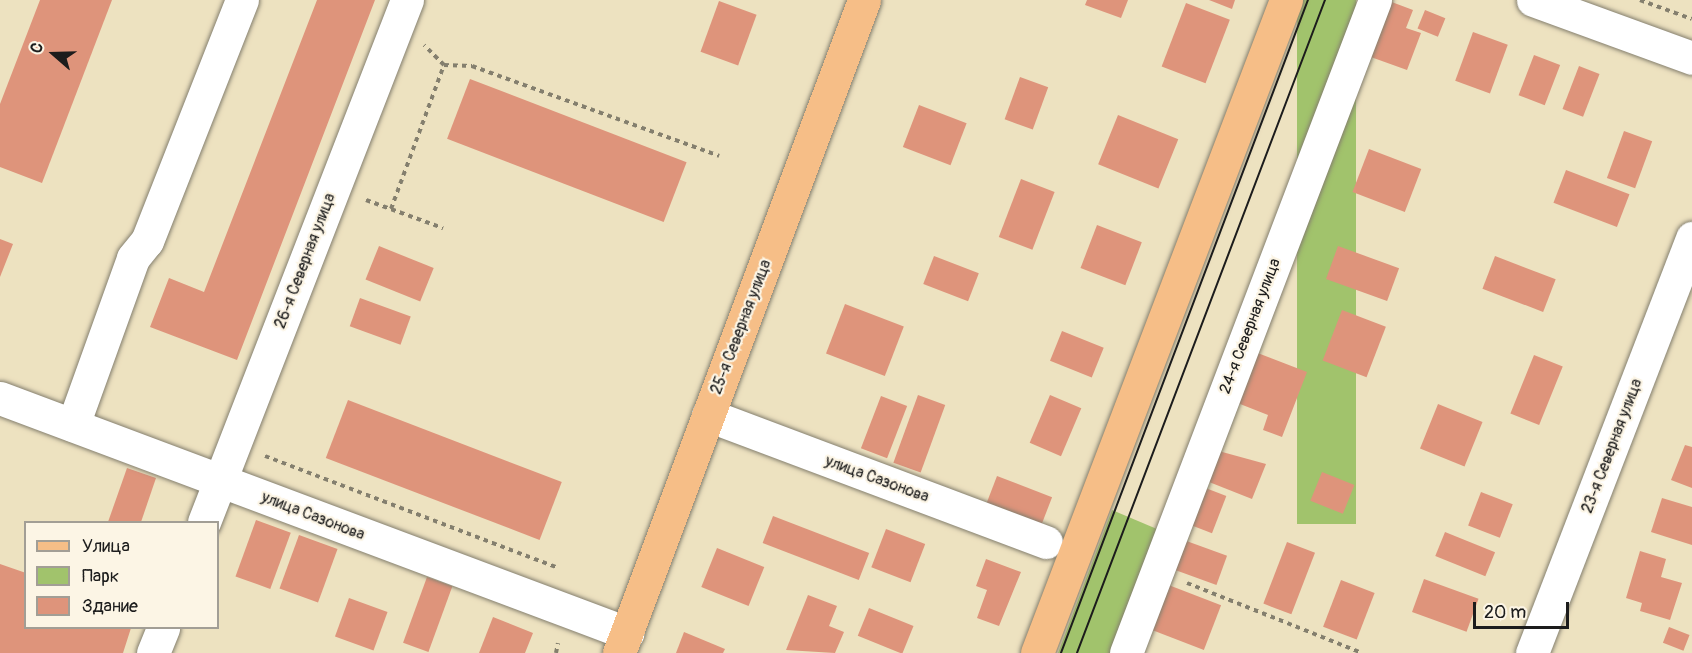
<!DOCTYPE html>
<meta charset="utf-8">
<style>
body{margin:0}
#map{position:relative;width:1692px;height:653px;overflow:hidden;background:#ede2c0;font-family:Pangolin,sans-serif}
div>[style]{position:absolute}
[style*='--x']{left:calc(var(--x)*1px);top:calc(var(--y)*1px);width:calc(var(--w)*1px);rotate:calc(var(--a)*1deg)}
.green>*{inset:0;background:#a1c36c;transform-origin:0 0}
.building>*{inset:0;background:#de947b;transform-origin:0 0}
.path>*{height:4px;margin-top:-2px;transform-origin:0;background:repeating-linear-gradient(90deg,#847f6e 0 4.5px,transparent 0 9px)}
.roads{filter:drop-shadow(0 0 2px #847f6e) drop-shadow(0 0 2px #847f6e)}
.minor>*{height:33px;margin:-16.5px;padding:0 16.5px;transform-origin:16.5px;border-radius:16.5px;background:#fff}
.major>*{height:33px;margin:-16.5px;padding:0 16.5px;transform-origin:16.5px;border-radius:16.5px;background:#f6be87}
.tram>*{height:1.5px;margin:-0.75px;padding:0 0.75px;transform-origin:0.75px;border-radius:0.75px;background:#1c1c1c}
span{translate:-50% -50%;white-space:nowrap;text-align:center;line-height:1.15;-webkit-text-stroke:4.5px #fcf5e5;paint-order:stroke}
.street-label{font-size:16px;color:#1c1c1c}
.legend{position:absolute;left:24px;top:521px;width:195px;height:108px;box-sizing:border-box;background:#fcf5e5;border:2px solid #a29e95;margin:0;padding:8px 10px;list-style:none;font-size:18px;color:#1c1c1c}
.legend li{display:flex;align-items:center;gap:12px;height:30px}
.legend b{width:30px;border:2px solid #a29e95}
.north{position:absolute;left:24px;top:24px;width:60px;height:60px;-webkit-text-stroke:4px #fcf5e5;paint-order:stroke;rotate:290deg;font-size:16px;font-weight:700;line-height:24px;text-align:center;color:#1c1c1c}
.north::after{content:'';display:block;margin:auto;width:21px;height:27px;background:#1c1c1c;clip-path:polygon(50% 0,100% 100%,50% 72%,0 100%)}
.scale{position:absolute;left:1473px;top:602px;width:96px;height:27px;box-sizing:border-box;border:3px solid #1c1c1c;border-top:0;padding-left:8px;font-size:18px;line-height:21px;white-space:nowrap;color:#1c1c1c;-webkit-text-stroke:4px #fcf5e5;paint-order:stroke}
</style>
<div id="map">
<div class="green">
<i style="left:1297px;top:0;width:59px;height:524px"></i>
<i style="clip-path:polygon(1112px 510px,1164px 532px,1118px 653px,1058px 653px)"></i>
</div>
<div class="building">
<i style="clip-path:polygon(40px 0,112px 0,42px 183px,0 167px,0 104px)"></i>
<i style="clip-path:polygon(317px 0,375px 0,237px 360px,150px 327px,169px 278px,204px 292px)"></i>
<i style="clip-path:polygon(1087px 0,1128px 0,1121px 18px,1085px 5px)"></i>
<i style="clip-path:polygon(1209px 0,1235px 0,1232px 9px)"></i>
<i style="left:719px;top:1px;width:40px;height:54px;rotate:20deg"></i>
<i style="clip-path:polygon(1389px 1px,1413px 10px,1406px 28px,1421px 33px,1407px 70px,1368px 56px)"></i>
<i style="left:1186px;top:3px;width:47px;height:68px;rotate:21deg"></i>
<i style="left:1425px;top:10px;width:22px;height:20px;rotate:22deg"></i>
<i style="left:1473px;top:32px;width:37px;height:52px;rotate:20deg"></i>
<i style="left:1534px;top:55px;width:28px;height:43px;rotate:21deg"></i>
<i style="left:1579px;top:66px;width:22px;height:46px;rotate:21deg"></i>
<i style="left:1020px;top:77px;width:30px;height:45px;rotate:20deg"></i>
<i style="left:470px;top:79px;width:232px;height:64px;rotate:21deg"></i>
<i style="left:919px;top:105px;width:51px;height:45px;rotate:21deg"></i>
<i style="left:1118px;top:115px;width:65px;height:53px;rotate:22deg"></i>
<i style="left:1624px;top:131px;width:30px;height:50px;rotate:20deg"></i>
<i style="left:1369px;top:149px;width:56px;height:46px;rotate:21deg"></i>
<i style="left:1566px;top:170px;width:68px;height:35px;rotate:21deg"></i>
<i style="left:1021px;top:179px;width:36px;height:62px;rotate:21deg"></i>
<i style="left:1097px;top:225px;width:48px;height:46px;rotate:21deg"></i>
<i style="clip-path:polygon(0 239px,13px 244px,0 277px)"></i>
<i style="left:379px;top:246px;width:59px;height:36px;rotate:22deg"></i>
<i style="left:1338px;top:246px;width:65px;height:35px;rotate:20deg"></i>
<i style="left:934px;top:256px;width:48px;height:30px;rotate:21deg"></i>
<i style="left:1495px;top:256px;width:65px;height:35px;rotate:21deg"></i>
<i style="left:360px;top:298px;width:54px;height:30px;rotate:20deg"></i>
<i style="left:845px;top:304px;width:63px;height:53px;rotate:21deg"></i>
<i style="left:1342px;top:310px;width:47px;height:54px;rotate:21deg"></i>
<i style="left:1062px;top:331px;width:45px;height:32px;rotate:22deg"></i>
<i style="clip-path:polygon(1255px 352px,1307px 372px,1282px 437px,1263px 430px,1268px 415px,1235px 402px)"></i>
<i style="left:1534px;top:355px;width:31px;height:63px;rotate:22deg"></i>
<i style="left:918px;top:395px;width:29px;height:72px;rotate:20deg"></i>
<i style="left:1050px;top:395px;width:34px;height:52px;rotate:23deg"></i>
<i style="left:881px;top:396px;width:28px;height:56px;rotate:21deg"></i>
<i style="left:348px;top:400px;width:229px;height:62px;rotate:21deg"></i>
<i style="left:1438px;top:404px;width:48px;height:48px;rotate:22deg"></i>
<i style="clip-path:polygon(1685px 445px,1692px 447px,1692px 488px,1671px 480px)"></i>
<i style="clip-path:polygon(1215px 450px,1266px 464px,1252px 499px,1204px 480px)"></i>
<i style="clip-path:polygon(127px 468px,156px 478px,141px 522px,108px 522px)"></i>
<i style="left:1322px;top:472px;width:35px;height:31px;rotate:22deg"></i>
<i style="left:997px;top:476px;width:59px;height:39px;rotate:21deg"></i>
<i style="left:1203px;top:487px;width:25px;height:40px;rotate:21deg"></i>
<i style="left:1481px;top:492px;width:34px;height:36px;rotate:21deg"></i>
<i style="clip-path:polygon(1662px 498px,1692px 507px,1692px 545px,1651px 532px)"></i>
<i style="left:773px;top:516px;width:103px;height:29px;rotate:21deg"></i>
<i style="left:256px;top:520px;width:37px;height:60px;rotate:20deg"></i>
<i style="left:886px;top:529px;width:42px;height:41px;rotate:21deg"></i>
<i style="left:1445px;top:532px;width:54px;height:26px;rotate:22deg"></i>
<i style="left:299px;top:535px;width:41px;height:57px;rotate:20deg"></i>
<i style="left:1181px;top:539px;width:49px;height:31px;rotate:20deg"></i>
<i style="left:1287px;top:542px;width:30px;height:66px;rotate:21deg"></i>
<i style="left:717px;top:548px;width:51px;height:42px;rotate:22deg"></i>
<i style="clip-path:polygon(1640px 551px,1666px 559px,1661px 577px,1682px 583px,1670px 620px,1640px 611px,1642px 603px,1626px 598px)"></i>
<i style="clip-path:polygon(986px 559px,1021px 572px,999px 626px,977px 618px,987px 590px,976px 586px)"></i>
<i style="clip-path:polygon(0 564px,26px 573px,26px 628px,131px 628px,123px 653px,0 653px)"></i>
<i style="left:427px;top:577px;width:27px;height:70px;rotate:20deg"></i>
<i style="left:1424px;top:579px;width:58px;height:35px;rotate:20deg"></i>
<i style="left:1341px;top:580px;width:36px;height:50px;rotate:21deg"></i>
<i style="left:1166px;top:584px;width:59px;height:48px;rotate:21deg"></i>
<i style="clip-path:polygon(808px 595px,837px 606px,829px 626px,844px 632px,835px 653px,786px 650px)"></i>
<i style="left:349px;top:598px;width:41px;height:41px;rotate:20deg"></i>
<i style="left:869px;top:608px;width:48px;height:30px;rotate:22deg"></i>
<i style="clip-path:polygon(493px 617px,533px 633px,525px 653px,479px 653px)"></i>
<i style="left:1669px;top:627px;width:22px;height:17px;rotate:21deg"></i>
<i style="clip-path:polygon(684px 632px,725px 649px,723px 653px,676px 653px)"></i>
</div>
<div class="path">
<i style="--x:1640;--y:0;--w:55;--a:20.1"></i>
<i style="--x:444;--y:65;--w:28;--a:2"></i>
<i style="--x:472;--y:66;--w:263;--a:20"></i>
<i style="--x:366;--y:200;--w:82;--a:20"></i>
<i style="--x:391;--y:209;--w:153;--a:-69.8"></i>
<i style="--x:444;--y:65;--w:28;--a:-135"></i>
<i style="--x:265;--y:456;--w:311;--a:20.9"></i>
<i style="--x:1187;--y:583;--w:188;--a:21.8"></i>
<i style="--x:556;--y:653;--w:10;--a:-79"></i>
</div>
<div class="roads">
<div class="minor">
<i style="--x:1533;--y:0;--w:169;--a:20"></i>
<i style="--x:0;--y:398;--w:670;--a:20.55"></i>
<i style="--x:708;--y:415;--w:361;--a:20.6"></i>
<i style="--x:73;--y:425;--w:177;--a:-70.2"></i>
<i style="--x:133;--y:258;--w:22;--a:-51"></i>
<i style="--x:147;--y:241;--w:259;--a:-68.5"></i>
<i style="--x:204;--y:522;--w:560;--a:-68.75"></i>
<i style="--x:153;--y:653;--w:27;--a:-68"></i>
<i style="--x:1126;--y:653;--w:699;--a:-69.13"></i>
<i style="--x:1532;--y:653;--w:445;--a:-68.9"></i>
</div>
<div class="major">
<i style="--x:619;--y:653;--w:697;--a:-69.43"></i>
<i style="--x:1037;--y:653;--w:699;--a:-69.13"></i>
</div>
</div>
<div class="tram">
<i style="--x:1061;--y:653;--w:698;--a:-69.28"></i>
<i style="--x:1077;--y:653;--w:699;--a:-69.2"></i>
</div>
<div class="street-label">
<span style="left:305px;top:261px;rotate:-69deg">26-я Северная улица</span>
<span style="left:1250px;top:326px;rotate:-69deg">24-я Северная улица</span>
<span style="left:741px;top:327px;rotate:-69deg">25-я Северная улица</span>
<span style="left:1612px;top:446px;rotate:-69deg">23-я Северная улица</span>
<span style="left:877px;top:479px;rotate:20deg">улица Сазонова</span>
<span style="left:313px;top:516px;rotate:21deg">улица Сазонова</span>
</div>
<ul class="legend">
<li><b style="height:8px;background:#f6be87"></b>Улица</li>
<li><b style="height:16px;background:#a1c36c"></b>Парк</li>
<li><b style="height:16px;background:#de947b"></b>Здание</li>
</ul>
<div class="north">С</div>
<div class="scale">20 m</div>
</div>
